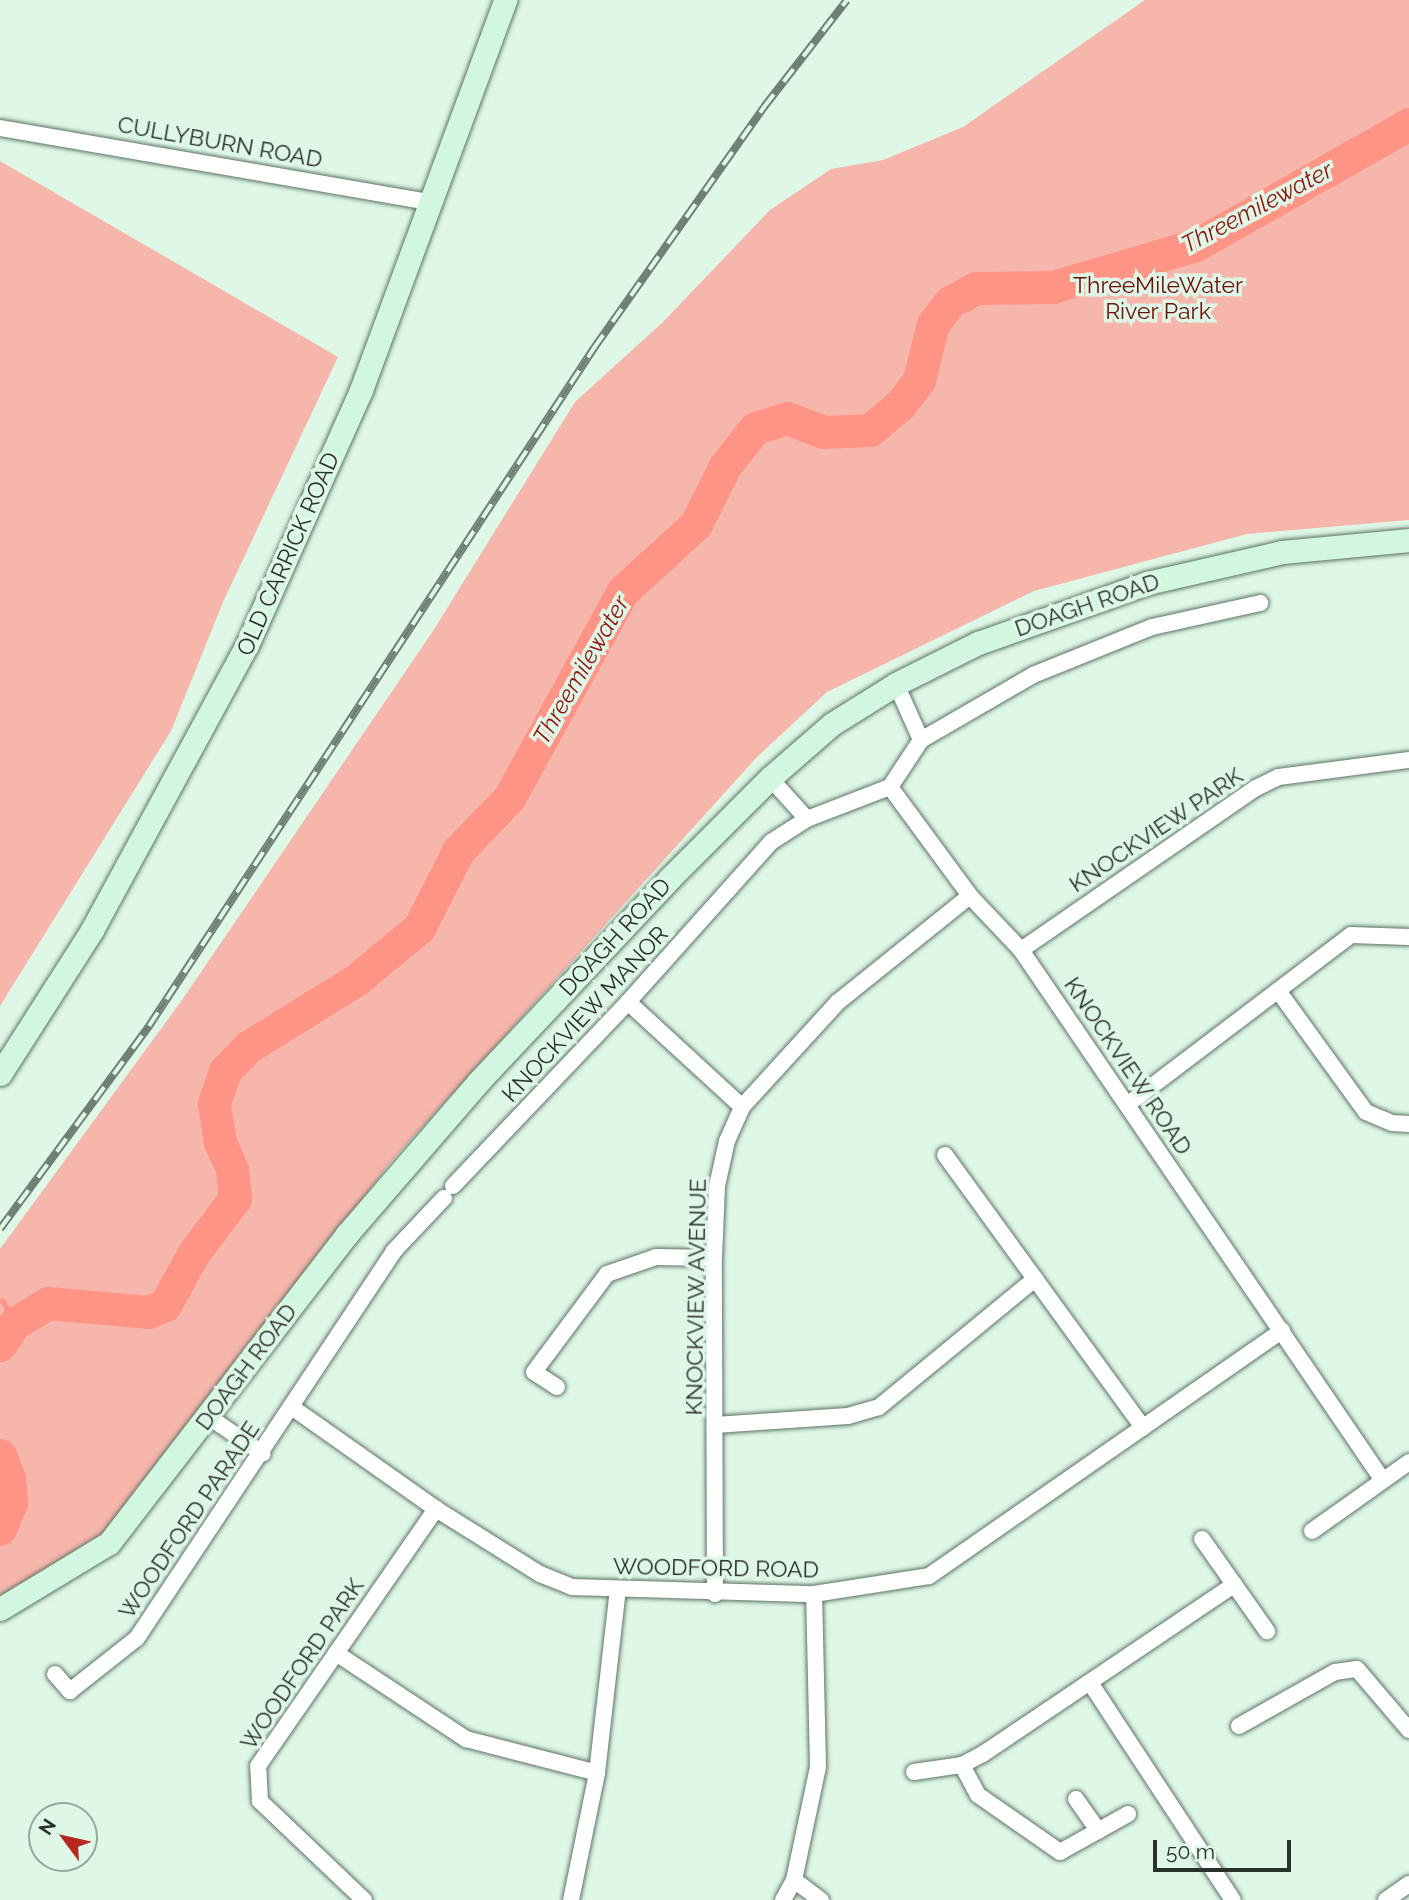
<!DOCTYPE html>
<style>
body{margin:0}
#map{position:relative;width:1409px;height:1900px;overflow:hidden;background:#def7e6;font-family:Raleway,sans-serif}
div>[style]{position:absolute}
[style*='--x']{left:calc(var(--x)*1px);top:calc(var(--y)*1px);width:calc(var(--w)*1px);rotate:calc(var(--a)*1deg)}
.green>*{inset:0;background:#f7b6ac}
.stream>*{height:5px;margin:-2.5px;padding:0 2.5px;transform-origin:2.5px;border-radius:2.5px;background:#fe9486}
.river>*{height:33px;margin:-16.5px;padding:0 16.5px;transform-origin:16.5px;border-radius:16.5px;background:#fe9486}
.roads{filter:drop-shadow(0 0 2px #5d7364) drop-shadow(0 0 2px #5d7364)}
.street>*{height:16px;margin:-8px;padding:0 8px;transform-origin:8px;border-radius:8px;background:#fff}
.secondary>*{height:23px;margin:-11.5px;padding:0 11.5px;transform-origin:11.5px;border-radius:11.5px;background:#d1f7e1}
.rail>*{height:8px;margin-top:-4px;transform-origin:0;background:repeating-linear-gradient(90deg,#def7e6 0 16px,#708075 0 32px);box-sizing:border-box;border-block:2px solid #708075}
span{translate:-50% -50%;white-space:nowrap;text-align:center;line-height:1.15;-webkit-text-stroke:7px #def7e6;paint-order:stroke}
.street-label{font-size:23px;color:#28312b}
.park-label{font-size:23px;color:#6d0f0b}
.water-label{font-size:24px;color:#921410;font-style:italic}
.north{position:absolute;left:28px;top:1802px;width:70px;height:70px;box-sizing:border-box;background:#def7e6;border:2px solid #95a89b;border-radius:50%;rotate:303deg;font-size:19px;font-weight:700;line-height:28px;text-align:center;color:#28312b}
.north::after{content:'';display:block;margin:auto;width:24px;height:32px;background:#b72821;clip-path:polygon(50% 0,100% 100%,50% 72%,0 100%)}
.scale{position:absolute;left:1153px;top:1840px;width:138px;height:32px;box-sizing:border-box;border:4px solid #28312b;border-top:0;padding-left:9px;font-size:21px;line-height:24px;white-space:nowrap;color:#28312b;-webkit-text-stroke:5px #def7e6;paint-order:stroke}
</style>
<div id="map">
<div class="green">
<i style="clip-path:polygon(1145px 0,1409px 0,1409px 520px,1247px 534px,1034px 591px,827px 692px,757px 757px,389px 1164px,109px 1536px,0 1598px,0 1249px,182px 1000px,433px 631px,575px 402px,663px 322px,770px 210px,831px 169px,883px 160px,963px 127px)"></i>
<i style="clip-path:polygon(0 161px,338px 357px,223px 602px,171px 731px,0 1006px)"></i>
</div>
<div class="stream">
<i style="--x:2;--y:1300;--w:26;--a:61"></i>
</div>
<div class="river">
<i style="--x:0;--y:1345;--w:27;--a:-56"></i>
<i style="--x:15;--y:1323;--w:39;--a:-31"></i>
<i style="--x:48;--y:1303;--w:100;--a:5.1"></i>
<i style="--x:148;--y:1312;--w:18;--a:-22"></i>
<i style="--x:165;--y:1305;--w:58;--a:-61.2"></i>
<i style="--x:193;--y:1254;--w:70;--a:-53.1"></i>
<i style="--x:235;--y:1198;--w:29;--a:-96"></i>
<i style="--x:232;--y:1169;--w:30;--a:-114"></i>
<i style="--x:220;--y:1142;--w:39;--a:-99"></i>
<i style="--x:214;--y:1103;--w:34;--a:-71"></i>
<i style="--x:225;--y:1071;--w:33;--a:-46"></i>
<i style="--x:248;--y:1047;--w:127;--a:-31.8"></i>
<i style="--x:356;--y:980;--w:82;--a:-39.5"></i>
<i style="--x:419;--y:928;--w:86;--a:-63.1"></i>
<i style="--x:458;--y:851;--w:74;--a:-46.1"></i>
<i style="--x:509;--y:798;--w:236;--a:-61.2"></i>
<i style="--x:623;--y:591;--w:99;--a:-42.5"></i>
<i style="--x:696;--y:524;--w:65;--a:-63.4"></i>
<i style="--x:725;--y:466;--w:48;--a:-51.7"></i>
<i style="--x:755;--y:428;--w:34;--a:-17"></i>
<i style="--x:787;--y:418;--w:39;--a:21"></i>
<i style="--x:823;--y:432;--w:47;--a:-2.4"></i>
<i style="--x:870;--y:430;--w:38;--a:-40"></i>
<i style="--x:899;--y:406;--w:33;--a:-52"></i>
<i style="--x:919;--y:380;--w:58;--a:-76"></i>
<i style="--x:933;--y:324;--w:28;--a:-52"></i>
<i style="--x:950;--y:302;--w:30;--a:-28"></i>
<i style="--x:976;--y:288;--w:77;--a:-0.7"></i>
<i style="--x:1053;--y:287;--w:149;--a:-16.4"></i>
<i style="--x:1196;--y:245;--w:245;--a:-29.6"></i>
<i style="--x:0;--y:1455;--w:25;--a:69"></i>
<i style="--x:9;--y:1478;--w:25;--a:85"></i>
<i style="--x:11;--y:1503;--w:28;--a:113"></i>
</div>
<div class="roads">
<div class="street">
<i style="--x:0;--y:128;--w:438;--a:9.8"></i>
<i style="--x:896;--y:684;--w:61;--a:65.9"></i>
<i style="--x:921;--y:740;--w:56;--a:123.4"></i>
<i style="--x:890;--y:787;--w:135;--a:53.7"></i>
<i style="--x:970;--y:896;--w:74;--a:46.6"></i>
<i style="--x:1021;--y:950;--w:640;--a:55.69"></i>
<i style="--x:921;--y:740;--w:129;--a:-30.1"></i>
<i style="--x:1033;--y:675;--w:128;--a:-22"></i>
<i style="--x:1152;--y:627;--w:111;--a:-12.5"></i>
<i style="--x:770;--y:778;--w:55;--a:47.9"></i>
<i style="--x:1021;--y:950;--w:285;--a:-34.6"></i>
<i style="--x:1256;--y:788;--w:25;--a:-26"></i>
<i style="--x:1279;--y:777;--w:131;--a:-7.5"></i>
<i style="--x:1279;--y:992;--w:148;--a:54.1"></i>
<i style="--x:1366;--y:1112;--w:28;--a:23"></i>
<i style="--x:1392;--y:1123;--w:17;--a:3"></i>
<i style="--x:628;--y:1002;--w:155;--a:42.6"></i>
<i style="--x:1127;--y:1105;--w:281;--a:-37.2"></i>
<i style="--x:1351;--y:935;--w:58;--a:2"></i>
<i style="--x:945;--y:1155;--w:337;--a:54"></i>
<i style="--x:453;--y:1186;--w:254;--a:-46.4"></i>
<i style="--x:628;--y:1002;--w:215;--a:-48.2"></i>
<i style="--x:771;--y:842;--w:43;--a:-32.6"></i>
<i style="--x:807;--y:819;--w:89;--a:-21.1"></i>
<i style="--x:557;--y:1387;--w:27;--a:-147"></i>
<i style="--x:534;--y:1372;--w:122;--a:-53.3"></i>
<i style="--x:607;--y:1274;--w:52;--a:-19.1"></i>
<i style="--x:656;--y:1257;--w:58;--a:1"></i>
<i style="--x:293;--y:1408;--w:175;--a:35.2"></i>
<i style="--x:436;--y:1509;--w:123;--a:32"></i>
<i style="--x:540;--y:1574;--w:35;--a:22"></i>
<i style="--x:572;--y:1587;--w:242;--a:1.7"></i>
<i style="--x:814;--y:1594;--w:116;--a:-8.9"></i>
<i style="--x:929;--y:1576;--w:430;--a:-34.8"></i>
<i style="--x:209;--y:1417;--w:65;--a:34.4"></i>
<i style="--x:715;--y:1425;--w:133;--a:-3.9"></i>
<i style="--x:848;--y:1416;--w:32;--a:-16"></i>
<i style="--x:879;--y:1407;--w:202;--a:-39.4"></i>
<i style="--x:1312;--y:1531;--w:119;--a:-35.4"></i>
<i style="--x:1202;--y:1539;--w:113;--a:54.8"></i>
<i style="--x:715;--y:1594;--w:336;--a:-90.2"></i>
<i style="--x:714;--y:1258;--w:72;--a:-87.6"></i>
<i style="--x:717;--y:1186;--w:46;--a:-77.5"></i>
<i style="--x:727;--y:1141;--w:37;--a:-66"></i>
<i style="--x:742;--y:1107;--w:142;--a:-47.6"></i>
<i style="--x:838;--y:1002;--w:169;--a:-38.8"></i>
<i style="--x:336;--y:1653;--w:156;--a:33.5"></i>
<i style="--x:466;--y:1739;--w:135;--a:14.5"></i>
<i style="--x:55;--y:1674;--w:23;--a:49"></i>
<i style="--x:70;--y:1691;--w:85;--a:-38.3"></i>
<i style="--x:137;--y:1638;--w:465;--a:-56.4"></i>
<i style="--x:394;--y:1251;--w:73;--a:-46.7"></i>
<i style="--x:1091;--y:1684;--w:258;--a:56.7"></i>
<i style="--x:1239;--y:1726;--w:110;--a:-29.4"></i>
<i style="--x:1335;--y:1672;--w:22;--a:-8"></i>
<i style="--x:1357;--y:1669;--w:80;--a:49.6"></i>
<i style="--x:962;--y:1765;--w:34;--a:62"></i>
<i style="--x:978;--y:1795;--w:100;--a:34.8"></i>
<i style="--x:1060;--y:1852;--w:78;--a:-29.2"></i>
<i style="--x:914;--y:1772;--w:49;--a:-8.3"></i>
<i style="--x:962;--y:1765;--w:24;--a:-28"></i>
<i style="--x:983;--y:1754;--w:303;--a:-34"></i>
<i style="--x:1076;--y:1799;--w:39;--a:55"></i>
<i style="--x:794;--y:1880;--w:34;--a:37"></i>
<i style="--x:364;--y:1900;--w:144;--a:-136.4"></i>
<i style="--x:260;--y:1801;--w:35;--a:-93"></i>
<i style="--x:258;--y:1766;--w:313;--a:-55.3"></i>
<i style="--x:571;--y:1900;--w:130;--a:-78.4"></i>
<i style="--x:597;--y:1773;--w:184;--a:-83.5"></i>
<i style="--x:783;--y:1900;--w:23;--a:-61"></i>
<i style="--x:794;--y:1880;--w:116;--a:-78"></i>
<i style="--x:818;--y:1767;--w:173;--a:-91.3"></i>
<i style="--x:1386;--y:1900;--w:28;--a:-35"></i>
</div>
<div class="secondary">
<i style="--x:0;--y:1074;--w:171;--a:-57.4"></i>
<i style="--x:92;--y:930;--w:324;--a:-61.5"></i>
<i style="--x:247;--y:645;--w:279;--a:-65.9"></i>
<i style="--x:361;--y:390;--w:416;--a:-69.7"></i>
<i style="--x:0;--y:1609;--w:127;--a:-31.2"></i>
<i style="--x:109;--y:1543;--w:390;--a:-52.4"></i>
<i style="--x:347;--y:1234;--w:201;--a:-49.2"></i>
<i style="--x:478;--y:1082;--w:279;--a:-46.7"></i>
<i style="--x:669;--y:879;--w:143;--a:-45"></i>
<i style="--x:770;--y:778;--w:82;--a:-41.1"></i>
<i style="--x:832;--y:724;--w:75;--a:-32"></i>
<i style="--x:896;--y:684;--w:92;--a:-26.6"></i>
<i style="--x:978;--y:643;--w:179;--a:-19.5"></i>
<i style="--x:1147;--y:583;--w:139;--a:-12.9"></i>
<i style="--x:1282;--y:552;--w:128;--a:-5.4"></i>
</div>
</div>
<div class="rail">
<i style="--x:0;--y:1229;--w:252;--a:-53.7"></i>
<i style="--x:149;--y:1026;--w:811;--a:-56.72"></i>
<i style="--x:594;--y:348;--w:295;--a:-54.8"></i>
<i style="--x:764;--y:107;--w:135;--a:-52.2"></i>
</div>
<div class="street-label">
<span style="left:220px;top:142px;rotate:10deg">CULLYBURN ROAD</span>
<span style="left:288px;top:554px;rotate:-66deg">OLD CARRICK ROAD</span>
<span style="left:1087px;top:605px;rotate:-19deg">DOAGH ROAD</span>
<span style="left:1156px;top:830px;rotate:-34deg">KNOCKVIEW PARK</span>
<span style="left:615px;top:937px;rotate:-47deg">DOAGH ROAD</span>
<span style="left:585px;top:1014px;rotate:-47deg">KNOCKVIEW MANOR</span>
<span style="left:1128px;top:1066px;rotate:56deg">KNOCKVIEW ROAD</span>
<span style="left:696px;top:1297px;rotate:-89deg">KNOCKVIEW AVENUE</span>
<span style="left:246px;top:1367px;rotate:-53deg">DOAGH ROAD</span>
<span style="left:189px;top:1520px;rotate:-56deg">WOODFORD PARADE</span>
<span style="left:716px;top:1568px;rotate:1deg">WOODFORD ROAD</span>
<span style="left:302px;top:1664px;rotate:-56deg">WOODFORD PARK</span>
</div>
<div class="park-label">
<span style="left:1158px;top:298px">ThreeMileWater<br>River Park</span>
</div>
<div class="water-label">
<span style="left:1257px;top:207px;rotate:-28deg">Threemilewater</span>
<span style="left:581px;top:670px;rotate:-60deg">Threemilewater</span>
</div>
<div class="north">N</div>
<div class="scale">50 m</div>
</div>
